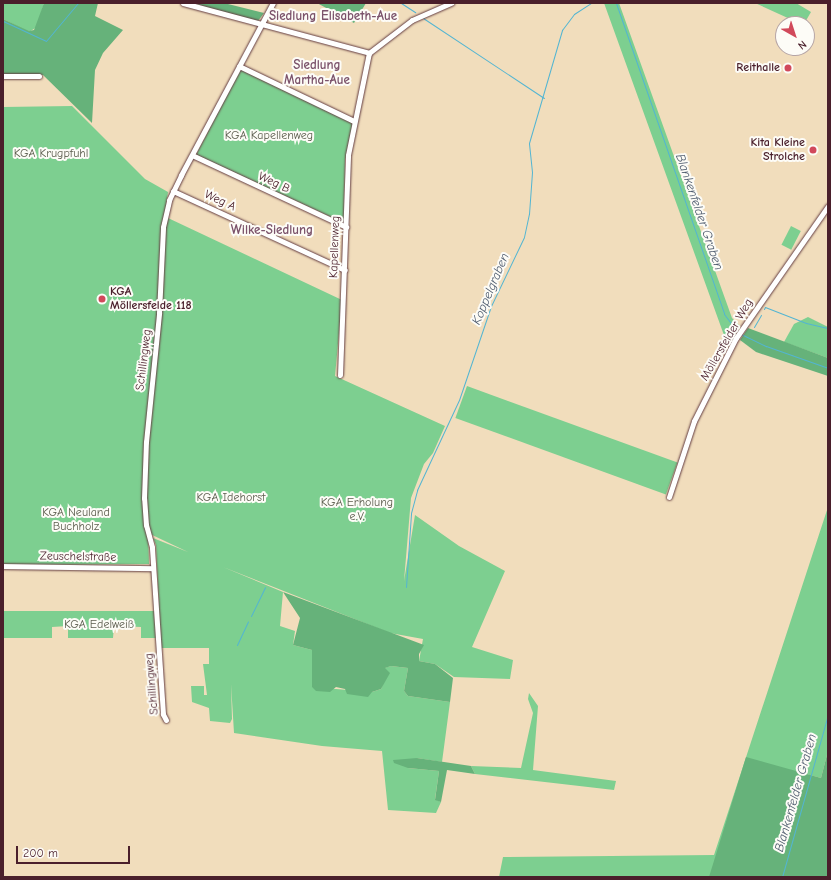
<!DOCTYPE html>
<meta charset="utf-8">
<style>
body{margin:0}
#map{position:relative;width:831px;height:880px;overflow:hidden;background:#f1ddbc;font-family:"Comic Neue",sans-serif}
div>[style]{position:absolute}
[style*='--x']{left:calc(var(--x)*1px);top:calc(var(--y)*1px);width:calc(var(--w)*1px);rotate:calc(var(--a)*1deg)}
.green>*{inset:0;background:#7dcf90;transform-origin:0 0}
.forest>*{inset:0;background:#66b27a}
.stream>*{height:1px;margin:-0.5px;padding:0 0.5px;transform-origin:0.5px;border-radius:0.5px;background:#53b5d2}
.roads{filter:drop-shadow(0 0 1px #633c41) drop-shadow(0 0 1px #633c41)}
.minor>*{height:5px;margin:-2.5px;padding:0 2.5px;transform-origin:2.5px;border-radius:2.5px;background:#fff}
.dots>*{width:11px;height:11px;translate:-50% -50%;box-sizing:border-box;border:2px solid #fdfcf7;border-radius:50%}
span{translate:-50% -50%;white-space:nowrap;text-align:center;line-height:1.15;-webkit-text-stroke:4px #fdfcf7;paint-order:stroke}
.poi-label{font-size:12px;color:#4a1f2b;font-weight:700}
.right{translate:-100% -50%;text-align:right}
.left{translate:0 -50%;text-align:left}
.park-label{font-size:12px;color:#5c5d4e}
.street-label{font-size:12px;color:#4a1f2b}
.neighbourhood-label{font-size:13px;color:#7b526a;font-weight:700}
.water-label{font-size:13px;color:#4e5b6e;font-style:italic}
.frame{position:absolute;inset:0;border:4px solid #4a1f2b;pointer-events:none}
.north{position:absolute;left:775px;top:16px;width:40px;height:40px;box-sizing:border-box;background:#fdfcf7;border:1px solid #b5a4a5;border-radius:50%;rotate:141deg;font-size:11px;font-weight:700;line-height:16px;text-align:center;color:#4a1f2b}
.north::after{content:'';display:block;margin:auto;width:14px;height:18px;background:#d1495b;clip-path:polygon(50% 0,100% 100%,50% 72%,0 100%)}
.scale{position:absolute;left:16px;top:846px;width:114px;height:18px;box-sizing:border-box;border:2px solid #4a1f2b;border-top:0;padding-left:5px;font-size:12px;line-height:14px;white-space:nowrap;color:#4a1f2b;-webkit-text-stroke:3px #fdfcf7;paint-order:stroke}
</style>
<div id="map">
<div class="green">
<i style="clip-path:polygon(3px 3px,44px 3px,37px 27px,29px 32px,3px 19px)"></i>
<i style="clip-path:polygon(604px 3px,619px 3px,732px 318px,740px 326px,732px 341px,725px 338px)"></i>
<i style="clip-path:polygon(755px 3px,796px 3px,811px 12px,804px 24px,801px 24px)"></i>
<i style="clip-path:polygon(240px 69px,353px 122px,345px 160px,344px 223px,196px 155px)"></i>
<i style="clip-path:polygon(72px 106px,145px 179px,168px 192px,163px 226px,168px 218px,342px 300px,335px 376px,445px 426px,433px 453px,424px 464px,411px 498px,404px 581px,415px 515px,459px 546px,505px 571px,472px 647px,513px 660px,510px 679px,454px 677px,435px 664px,419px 661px,423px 639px,390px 633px,223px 567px,283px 592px,280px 626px,295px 631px,293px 645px,312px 650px,312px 687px,372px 692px,381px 689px,384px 682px,384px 668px,391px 666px,408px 668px,404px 691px,408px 696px,450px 702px,442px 762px,417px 758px,408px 768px,439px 771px,435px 799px,441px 802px,436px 813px,388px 810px,382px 751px,322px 746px,234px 733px,231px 684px,232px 719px,230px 723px,210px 721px,209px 708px,192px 702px,191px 686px,204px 686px,204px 695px,207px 695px,203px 664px,209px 664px,209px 648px,161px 648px,156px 545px,153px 538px,188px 552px,148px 533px,149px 564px,3px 565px,3px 107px)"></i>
<i style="left:791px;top:226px;width:11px;height:21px;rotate:27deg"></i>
<i style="clip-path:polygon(808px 317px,828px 327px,828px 358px,784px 342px,794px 324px)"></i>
<i style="left:467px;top:386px;width:224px;height:34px;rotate:20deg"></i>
<i style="clip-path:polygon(828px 507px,828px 751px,821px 778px,806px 774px,778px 877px,499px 877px,503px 857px,714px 855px)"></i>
<i style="clip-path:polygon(3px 611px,154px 611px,156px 638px,141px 638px,141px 627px,114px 626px,113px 638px,68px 638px,68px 626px,52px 627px,52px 638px,3px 638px)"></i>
<i style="clip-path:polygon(529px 693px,538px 706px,533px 770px,616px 781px,614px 790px,475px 774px,471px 766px,521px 768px,533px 713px,528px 699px)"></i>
</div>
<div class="forest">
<i style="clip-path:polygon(44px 3px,98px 3px,95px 16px,123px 30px,103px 53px,95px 70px,92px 123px,43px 75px,3px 74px,3px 19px,29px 31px,34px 30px)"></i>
<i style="clip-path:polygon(188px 3px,224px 3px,264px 13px,258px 21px)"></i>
<i style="clip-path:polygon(317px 3px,366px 3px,354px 23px)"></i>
<i style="clip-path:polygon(748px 328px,828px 358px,828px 376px,756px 352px,740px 340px)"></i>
<i style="clip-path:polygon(283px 592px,424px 645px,419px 654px,419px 661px,435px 664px,453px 678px,450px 702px,408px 696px,404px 691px,408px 668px,391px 666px,385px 668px,390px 673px,381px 689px,372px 692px,368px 697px,347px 694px,345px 689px,336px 687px,330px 692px,316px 691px,312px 687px,312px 650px,293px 645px,300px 618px)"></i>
<i style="clip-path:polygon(828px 751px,828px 877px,709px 877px,746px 757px,821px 778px)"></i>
<i style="clip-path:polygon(417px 758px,471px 766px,475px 774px,447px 770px,441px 802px,435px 800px,439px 771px,408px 768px,394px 763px,393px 760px)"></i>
</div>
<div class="stream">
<i style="--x:401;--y:3;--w:17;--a:33"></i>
<i style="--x:616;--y:3;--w:329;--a:70.8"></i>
<i style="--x:724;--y:314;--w:21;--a:53"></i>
<i style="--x:423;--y:18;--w:145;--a:33.5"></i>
<i style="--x:3;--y:21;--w:47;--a:24.9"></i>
<i style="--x:46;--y:41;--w:50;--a:-49.9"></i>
<i style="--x:764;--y:309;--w:2;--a:-63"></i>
<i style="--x:765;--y:307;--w:44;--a:21.3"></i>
<i style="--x:806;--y:323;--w:23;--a:13"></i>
<i style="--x:754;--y:327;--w:14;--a:-60"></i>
<i style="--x:741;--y:334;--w:28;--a:26"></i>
<i style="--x:766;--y:346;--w:66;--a:19.5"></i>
<i style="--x:406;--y:587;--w:74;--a:-86.1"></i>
<i style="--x:411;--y:513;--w:24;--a:-75"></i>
<i style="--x:417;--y:490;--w:99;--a:-65"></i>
<i style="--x:459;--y:400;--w:99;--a:-71.2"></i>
<i style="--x:491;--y:306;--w:76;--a:-64.4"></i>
<i style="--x:524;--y:237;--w:24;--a:-78"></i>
<i style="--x:529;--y:214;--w:42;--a:-85.9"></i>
<i style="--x:532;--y:172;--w:29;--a:-96"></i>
<i style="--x:529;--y:143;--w:118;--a:-73.7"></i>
<i style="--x:562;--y:30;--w:20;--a:-53"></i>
<i style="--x:574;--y:14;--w:20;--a:-33"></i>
<i style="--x:251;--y:616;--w:32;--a:-64"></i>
<i style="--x:237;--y:645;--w:26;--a:-65"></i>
<i style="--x:782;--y:877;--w:169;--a:-74.2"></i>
</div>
<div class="roads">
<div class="minor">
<i style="--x:183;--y:3;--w:193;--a:15"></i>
<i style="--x:369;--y:53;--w:54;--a:-37.5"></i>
<i style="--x:412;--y:20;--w:43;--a:-23.6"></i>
<i style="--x:239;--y:66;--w:127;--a:25.6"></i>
<i style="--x:3;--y:76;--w:36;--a:0"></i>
<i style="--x:194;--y:156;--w:168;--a:25"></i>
<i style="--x:173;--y:191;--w:189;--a:24.7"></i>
<i style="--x:340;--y:375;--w:220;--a:-87.9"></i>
<i style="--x:348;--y:155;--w:104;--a:-78.4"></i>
<i style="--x:669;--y:497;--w:80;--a:-71.8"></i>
<i style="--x:694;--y:421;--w:93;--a:-63.2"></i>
<i style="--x:736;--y:338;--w:161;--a:-55.1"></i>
<i style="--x:3;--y:566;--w:150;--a:0.8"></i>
<i style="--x:166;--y:720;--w:7;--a:-117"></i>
<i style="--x:163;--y:714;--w:167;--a:-93.8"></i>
<i style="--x:152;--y:547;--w:23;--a:-105"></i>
<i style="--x:146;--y:525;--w:27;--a:-94"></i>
<i style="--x:144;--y:498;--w:56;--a:-88"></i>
<i style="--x:146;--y:442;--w:130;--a:-84.2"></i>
<i style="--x:159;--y:313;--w:86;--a:-87.3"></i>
<i style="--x:163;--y:227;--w:28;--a:-77"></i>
<i style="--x:169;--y:200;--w:28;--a:-64"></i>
<i style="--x:181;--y:175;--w:195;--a:-61.9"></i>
</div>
</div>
<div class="dots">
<i style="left:788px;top:68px;background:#d1495b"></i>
<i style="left:813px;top:150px;background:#d1495b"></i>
<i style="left:102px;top:299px;background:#d1495b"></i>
</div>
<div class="poi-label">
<span class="right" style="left:780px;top:68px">Reithalle</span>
<span class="right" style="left:805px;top:150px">Kita Kleine<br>Strolche</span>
<span class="left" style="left:110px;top:299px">KGA<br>Möllersfelde 118</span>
</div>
<div class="park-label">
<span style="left:269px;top:136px">KGA Kapellenweg</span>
<span style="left:51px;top:154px">KGA Krugpfuhl</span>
<span style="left:231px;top:498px">KGA Idehorst</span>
<span style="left:357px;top:510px">KGA Erholung<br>e.V.</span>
<span style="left:76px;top:520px">KGA Neuland<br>Buchholz</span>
<span style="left:99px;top:625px">KGA Edelweiß</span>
</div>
<div class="street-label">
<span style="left:274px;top:183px;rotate:25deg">Weg B</span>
<span style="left:220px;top:201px;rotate:25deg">Weg A</span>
<span style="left:335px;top:247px;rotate:-88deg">Kapellenweg</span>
<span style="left:727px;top:340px;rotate:-60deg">Möllersfelder Weg</span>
<span style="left:144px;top:360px;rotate:-83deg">Schillingweg</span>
<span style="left:78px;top:557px;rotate:1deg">Zeuschelstraße</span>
<span style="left:152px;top:684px;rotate:-95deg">Schillingweg</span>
</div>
<div class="neighbourhood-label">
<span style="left:333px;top:16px">Siedlung Elisabeth-Aue</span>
<span style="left:317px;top:73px">Siedlung<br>Martha-Aue</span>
<span style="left:272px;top:230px">Wilke-Siedlung</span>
</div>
<div class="water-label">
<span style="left:699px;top:212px;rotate:71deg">Blankenfelder Graben</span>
<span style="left:491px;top:289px;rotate:-67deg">Koppelgraben</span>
<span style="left:796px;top:793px;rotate:-74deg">Blankenfelder Graben</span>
</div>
<div class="frame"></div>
<div class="north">N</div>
<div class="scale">200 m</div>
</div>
